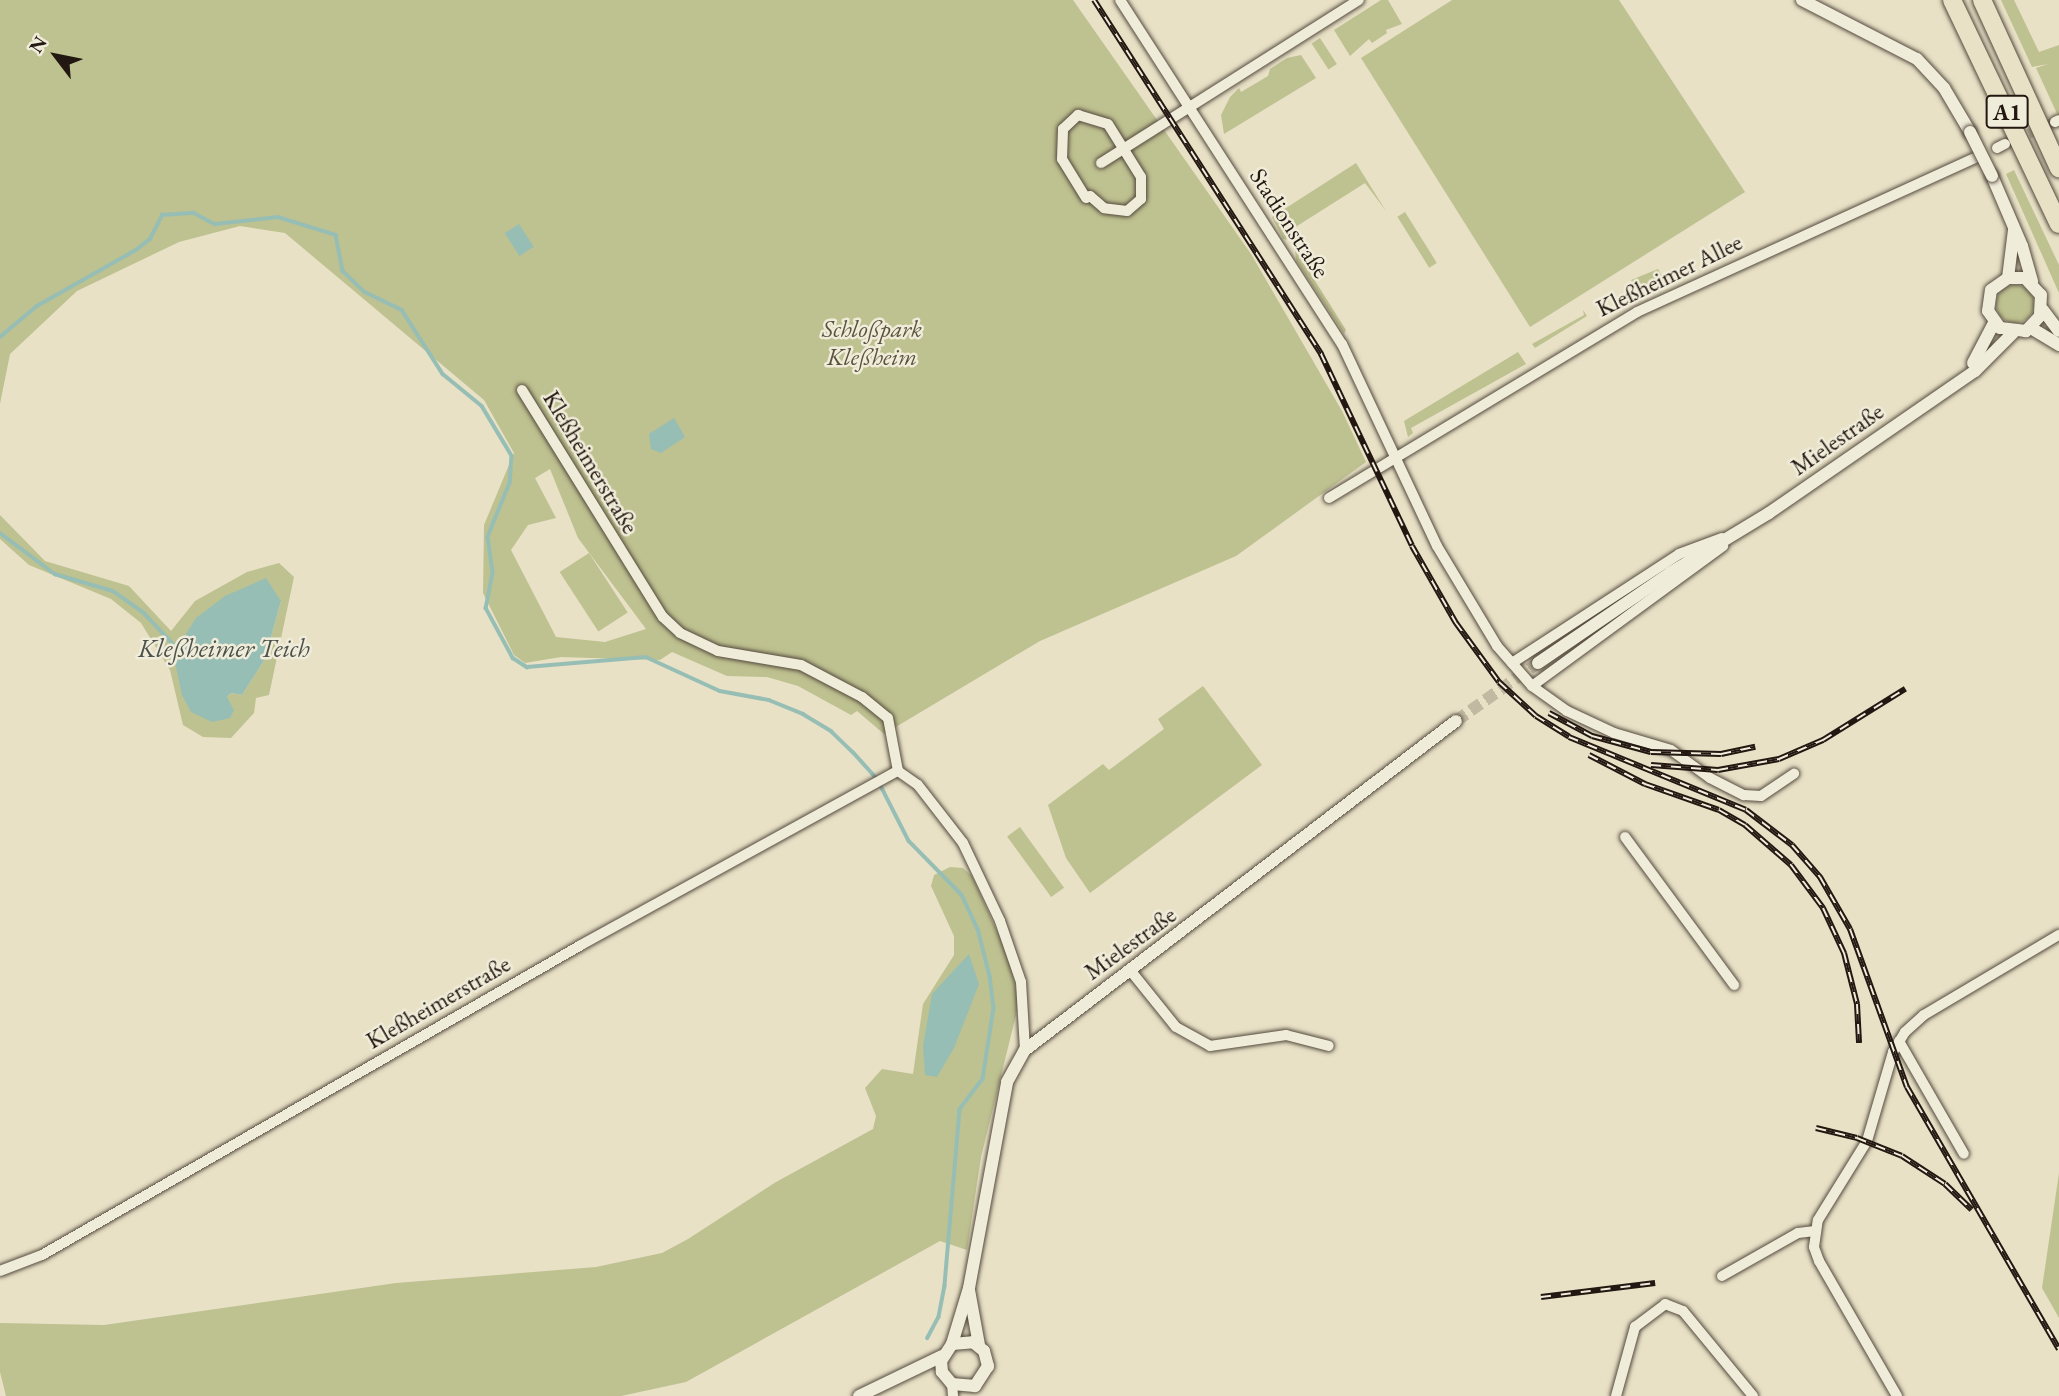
<!DOCTYPE html>
<meta charset="utf-8">
<style>
body{margin:0}
#map{position:relative;width:2059px;height:1396px;overflow:hidden;background:#e8e1c6;font-family:"EB Garamond",serif}
div>[style]{position:absolute}
[style*='--x']{left:calc(var(--x)*1px);top:calc(var(--y)*1px);width:calc(var(--w)*1px);rotate:calc(var(--a)*1deg)}
.green>*{inset:0;background:#bec190;transform-origin:0 0}
.round{border-radius:50%}
.water>*{inset:0;background:#97beb5;transform-origin:0 0}
.stream>*{height:3.5px;margin:-1.75px;padding:0 1.75px;transform-origin:1.75px;border-radius:1.75px;background:#97beb5}
.minor-tunnel>*{height:10px;margin-top:-5px;transform-origin:0;background:repeating-linear-gradient(90deg,#c1b9a2 0 10px,transparent 0 15px)}
.tertiary-tunnel>*{height:12px;margin-top:-6px;transform-origin:0;background:repeating-linear-gradient(90deg,#c1b9a2 0 12px,transparent 0 18px)}
.roads{filter:drop-shadow(0 0 2px #544a3e) drop-shadow(0 0 2px #544a3e)}
.minor>*{height:10px;margin:-5px;padding:0 5px;transform-origin:5px;border-radius:5px;background:#f0ecda}
.tertiary>*{height:12px;margin:-6px;padding:0 6px;transform-origin:6px;border-radius:6px;background:#f0ecda}
.motorway>*{height:18px;margin:-9px;padding:0 9px;transform-origin:9px;border-radius:9px;background:#e8e1c6}
.rail>*{height:6px;margin-top:-3px;transform-origin:0;background:repeating-linear-gradient(90deg,#f0ecda 0 10px,#231711 0 20px);box-sizing:border-box;border-block:2px solid #231711}
.bridges{filter:drop-shadow(0 0 2px #544a3e) drop-shadow(0 0 2px #544a3e)}
.tertiary-bridge>*{height:12px;margin:-6px;padding:0 6px;transform-origin:6px;border-radius:6px;background:#f0ecda}
span{translate:-50% -50%;white-space:nowrap;text-align:center;line-height:1.15;-webkit-text-stroke:5px #f0ecda;paint-order:stroke}
.shield-label span{padding:2px 5px;background:#f0ecda;border:2px solid;border-radius:5px;-webkit-text-stroke-width:0}
.shield-label{font-size:23px;color:#231711;font-weight:700}
.street-label{font-size:24px;color:#231711}
.park-label{font-size:24px;color:#59523d;font-style:italic}
.water-label{font-size:26px;color:#4c514a;font-style:italic}
.north{position:absolute;left:21px;top:21px;width:70px;height:70px;-webkit-text-stroke:5px #f0ecda;paint-order:stroke;rotate:302deg;font-size:19px;font-weight:700;line-height:28px;text-align:center;color:#231711}
.north::after{content:'';display:block;margin:auto;width:24px;height:32px;background:#231711;clip-path:polygon(50% 0,100% 100%,50% 72%,0 100%)}
</style>
<div id="map">
<div class="green">
<i style="clip-path:polygon(evenodd,0 0,1073px 0,1251px 254px,1342px 411px,1366px 462px,1236px 556px,1040px 641px,884px 734px,857px 711px,851px 715px,798px 686px,767px 677px,727px 676px,672px 652px,660px 660px,561px 657px,525px 663px,514px 655px,483px 593px,484px 525px,514px 453px,484px 400px,285px 233px,240px 226px,179px 242px,77px 291px,10px 354px,0 404px,0 0,550px 469px,578px 538px,646px 629px,605px 642px,556px 637px,511px 550px,528px 525px,556px 518px,535px 478px,550px 469px)"></i>
<i style="clip-path:polygon(1381px 0,1388px 0,1402px 24px,1386px 30px,1387px 33px,1372px 43px,1369px 39px,1350px 56px,1334px 30px)"></i>
<i style="clip-path:polygon(1452px 0,1619px 0,1745px 192px,1530px 327px,1361px 58px)"></i>
<i style="clip-path:polygon(2001px 0,2014px 0,2039px 52px,2059px 45px,2059px 118px,2036px 68px,2048px 64px,2032px 67px)"></i>
<i style="left:1320px;top:38px;width:31px;height:10px;rotate:57deg"></i>
<i style="clip-path:polygon(1301px 55px,1316px 78px,1224px 134px,1221px 115px,1230px 97px,1239px 88px,1241px 92px,1268px 76px,1270px 69px,1287px 58px)"></i>
<i style="clip-path:polygon(1356px 163px,1386px 211px,1365px 183px,1286px 233px,1290px 240px,1283px 239px,1272px 217px)"></i>
<i style="clip-path:polygon(2014px 170px,2059px 265px,2059px 293px,2006px 174px)"></i>
<i style="left:1405px;top:212px;width:60px;height:9px;rotate:58deg"></i>
<i style="clip-path:polygon(1295px 249px,1346px 330px,1344px 334px,1296px 260px)"></i>
<i style="clip-path:polygon(1658px 269px,1666px 283px,1639px 293px,1631px 280px)"></i>
<i class="round" style="left:1996px;top:285px;width:38px;height:38px"></i>
<i style="clip-path:polygon(1583px 310px,1587px 316px,1535px 348px,1532px 344px,1584px 315px)"></i>
<i style="clip-path:polygon(1518px 352px,1526px 364px,1411px 428px,1413px 433px,1408px 437px,1404px 421px)"></i>
<i style="clip-path:polygon(evenodd,0 515px,45px 561px,129px 586px,171px 631px,195px 601px,247px 572px,279px 563px,294px 577px,269px 695px,256px 698px,254px 713px,231px 738px,203px 737px,183px 725px,170px 670px,141px 623px,111px 599px,29px 565px,0 539px,0 515px,281px 601px,265px 659px,242px 695px,231px 693px,227px 697px,281px 601px)"></i>
<i style="left:589px;top:553px;width:71px;height:35px;rotate:57deg"></i>
<i style="clip-path:polygon(1203px 686px,1262px 765px,1090px 893px,1066px 858px,1048px 805px,1103px 764px,1109px 770px,1164px 729px,1158px 719px)"></i>
<i style="left:1020px;top:827px;width:75px;height:16px;rotate:54deg"></i>
<i style="clip-path:polygon(950px 867px,963px 868px,972px 876px,1009px 958px,1017px 993px,1017px 1011px,981px 1157px,967px 1250px,940px 1241px,686px 1382px,621px 1396px,6px 1396px,0 1372px,0 1323px,104px 1325px,396px 1283px,596px 1267px,662px 1253px,688px 1239px,776px 1182px,873px 1129px,876px 1116px,865px 1088px,882px 1069px,913px 1074px,923px 1004px,954px 955px,954px 936px,931px 886px,934px 875px)"></i>
<i style="clip-path:polygon(2059px 1173px,2059px 1318px,2042px 1288px)"></i>
</div>
<div class="water">
<i style="left:519px;top:224px;width:27px;height:17px;rotate:57deg"></i>
<i style="clip-path:polygon(674px 418px,685px 437px,661px 453px,651px 449px,649px 434px)"></i>
<i style="clip-path:polygon(266px 578px,281px 601px,265px 659px,242px 695px,231px 693px,227px 697px,234px 710px,230px 718px,212px 722px,191px 712px,182px 695px,174px 658px,177px 648px,196px 618px,225px 596px)"></i>
<i style="clip-path:polygon(969px 954px,979px 984px,954px 1048px,937px 1077px,925px 1075px,923px 1046px,932px 994px)"></i>
</div>
<div class="stream">
<i style="--x:0;--y:337;--w:48;--a:-40"></i>
<i style="--x:37;--y:306;--w:114;--a:-29.5"></i>
<i style="--x:136;--y:250;--w:18;--a:-38"></i>
<i style="--x:150;--y:239;--w:27;--a:-63"></i>
<i style="--x:162;--y:215;--w:32;--a:-4"></i>
<i style="--x:194;--y:213;--w:24;--a:28"></i>
<i style="--x:215;--y:224;--w:63;--a:-6.3"></i>
<i style="--x:278;--y:217;--w:61;--a:17.2"></i>
<i style="--x:336;--y:235;--w:37;--a:79"></i>
<i style="--x:343;--y:271;--w:30;--a:44"></i>
<i style="--x:365;--y:292;--w:41;--a:25.9"></i>
<i style="--x:402;--y:310;--w:76;--a:57.4"></i>
<i style="--x:443;--y:374;--w:50;--a:39.4"></i>
<i style="--x:482;--y:406;--w:58;--a:59"></i>
<i style="--x:512;--y:456;--w:27;--a:94"></i>
<i style="--x:510;--y:483;--w:58;--a:112.2"></i>
<i style="--x:488;--y:537;--w:36;--a:82"></i>
<i style="--x:493;--y:573;--w:36;--a:101"></i>
<i style="--x:486;--y:608;--w:57;--a:61.6"></i>
<i style="--x:513;--y:658;--w:17;--a:33"></i>
<i style="--x:527;--y:667;--w:119;--a:-4.8"></i>
<i style="--x:646;--y:657;--w:81;--a:24.7"></i>
<i style="--x:720;--y:691;--w:50;--a:10.4"></i>
<i style="--x:769;--y:700;--w:37;--a:22"></i>
<i style="--x:803;--y:714;--w:33;--a:31"></i>
<i style="--x:831;--y:731;--w:30;--a:44"></i>
<i style="--x:853;--y:752;--w:38;--a:48"></i>
<i style="--x:878;--y:780;--w:68;--a:63.1"></i>
<i style="--x:909;--y:841;--w:76;--a:45.5"></i>
<i style="--x:962;--y:895;--w:38;--a:65"></i>
<i style="--x:978;--y:929;--w:49;--a:75.7"></i>
<i style="--x:990;--y:976;--w:32;--a:83"></i>
<i style="--x:994;--y:1008;--w:72;--a:98.8"></i>
<i style="--x:983;--y:1079;--w:39;--a:127"></i>
<i style="--x:960;--y:1110;--w:177;--a:94.9"></i>
<i style="--x:945;--y:1286;--w:32;--a:101"></i>
<i style="--x:939;--y:1317;--w:24;--a:118"></i>
<i style="--x:0;--y:533;--w:69;--a:36.7"></i>
<i style="--x:55;--y:574;--w:60;--a:16.3"></i>
<i style="--x:113;--y:591;--w:38;--a:35"></i>
<i style="--x:144;--y:613;--w:48;--a:46.7"></i>
</div>
<div class="minor-tunnel">
<i style="--x:2015;--y:140;--w:44;--a:-24.2"></i>
</div>
<div class="tertiary-tunnel">
<i style="--x:1456;--y:721;--w:100;--a:-35.3"></i>
</div>
<div class="roads">
<div class="minor">
<i style="--x:1120;--y:0;--w:409;--a:57.2"></i>
<i style="--x:1342;--y:344;--w:223;--a:64.8"></i>
<i style="--x:1437;--y:546;--w:117;--a:59"></i>
<i style="--x:1497;--y:646;--w:53;--a:48.8"></i>
<i style="--x:1532;--y:686;--w:43;--a:35.5"></i>
<i style="--x:1567;--y:711;--w:52;--a:25.1"></i>
<i style="--x:1614;--y:733;--w:59;--a:16.6"></i>
<i style="--x:1671;--y:750;--w:48;--a:35.7"></i>
<i style="--x:1710;--y:778;--w:38;--a:27"></i>
<i style="--x:1744;--y:795;--w:17;--a:3"></i>
<i style="--x:1761;--y:796;--w:40;--a:-34"></i>
<i style="--x:1078;--y:115;--w:31;--a:17"></i>
<i style="--x:1108;--y:124;--w:62;--a:58.1"></i>
<i style="--x:1141;--y:177;--w:22;--a:90"></i>
<i style="--x:1141;--y:199;--w:18;--a:139"></i>
<i style="--x:1127;--y:211;--w:23;--a:-173"></i>
<i style="--x:1104;--y:208;--w:18;--a:-139"></i>
<i style="--x:1090;--y:196;--w:4;--a:153"></i>
<i style="--x:1086;--y:198;--w:46;--a:-121.6"></i>
<i style="--x:1062;--y:159;--w:30;--a:-88"></i>
<i style="--x:1063;--y:129;--w:21;--a:-43"></i>
<i style="--x:2055;--y:122;--w:4;--a:-27"></i>
<i style="--x:1997;--y:148;--w:9;--a:-27"></i>
<i style="--x:1101;--y:163;--w:305;--a:-32.3"></i>
<i style="--x:522;--y:390;--w:267;--a:58.2"></i>
<i style="--x:663;--y:617;--w:23;--a:43"></i>
<i style="--x:680;--y:633;--w:42;--a:25.3"></i>
<i style="--x:718;--y:651;--w:84;--a:9.6"></i>
<i style="--x:801;--y:665;--w:69;--a:27.7"></i>
<i style="--x:862;--y:697;--w:33;--a:39"></i>
<i style="--x:888;--y:718;--w:54;--a:79.3"></i>
<i style="--x:898;--y:771;--w:24;--a:35"></i>
<i style="--x:918;--y:785;--w:73;--a:52.2"></i>
<i style="--x:963;--y:843;--w:86;--a:64.6"></i>
<i style="--x:1000;--y:921;--w:65;--a:71"></i>
<i style="--x:1021;--y:982;--w:68;--a:86.6"></i>
<i style="--x:1329;--y:498;--w:360;--a:-31.1"></i>
<i style="--x:1637;--y:312;--w:371;--a:-24.5"></i>
<i style="--x:1512;--y:663;--w:199;--a:-33.1"></i>
<i style="--x:1679;--y:554;--w:46;--a:-20.4"></i>
<i style="--x:1532;--y:686;--w:237;--a:-36.2"></i>
<i style="--x:1625;--y:837;--w:184;--a:53.6"></i>
<i style="--x:1130;--y:970;--w:73;--a:51.1"></i>
<i style="--x:1176;--y:1027;--w:39;--a:29"></i>
<i style="--x:1210;--y:1046;--w:77;--a:-8.2"></i>
<i style="--x:1286;--y:1035;--w:44;--a:14.3"></i>
<i style="--x:1899;--y:1041;--w:130;--a:60.1"></i>
<i style="--x:0;--y:1271;--w:45;--a:-20.9"></i>
<i style="--x:42;--y:1255;--w:622;--a:-29.9"></i>
<i style="--x:581;--y:945;--w:362;--a:-28.8"></i>
<i style="--x:1722;--y:1276;--w:87;--a:-29.5"></i>
<i style="--x:1798;--y:1233;--w:17;--a:-7"></i>
<i style="--x:952;--y:1384;--w:12;--a:85"></i>
<i style="--x:1616;--y:1396;--w:72;--a:-74.6"></i>
<i style="--x:1635;--y:1327;--w:38;--a:-37"></i>
<i style="--x:1665;--y:1304;--w:19;--a:21"></i>
<i style="--x:1683;--y:1311;--w:110;--a:50.5"></i>
<i style="--x:1897;--y:1396;--w:156;--a:-120"></i>
<i style="--x:1819;--y:1261;--w:15;--a:-110"></i>
<i style="--x:1814;--y:1247;--w:27;--a:-82"></i>
<i style="--x:1818;--y:1220;--w:93;--a:-58.2"></i>
<i style="--x:1867;--y:1141;--w:93;--a:-73.7"></i>
<i style="--x:1893;--y:1052;--w:23;--a:-59"></i>
<i style="--x:1905;--y:1032;--w:25;--a:-42"></i>
<i style="--x:1924;--y:1015;--w:157;--a:-30.7"></i>
</div>
<div class="tertiary">
<i style="--x:1802;--y:0;--w:129;--a:27.2"></i>
<i style="--x:1917;--y:59;--w:40;--a:47"></i>
<i style="--x:1944;--y:88;--w:51;--a:59.4"></i>
<i style="--x:1992;--y:176;--w:76;--a:66.8"></i>
<i style="--x:2022;--y:246;--w:37;--a:74"></i>
<i style="--x:2008;--y:278;--w:17;--a:0"></i>
<i style="--x:2025;--y:278;--w:23;--a:47"></i>
<i style="--x:2041;--y:295;--w:21;--a:93"></i>
<i style="--x:2040;--y:316;--w:21;--a:133"></i>
<i style="--x:2026;--y:331;--w:26;--a:-173"></i>
<i style="--x:2000;--y:328;--w:21;--a:-125"></i>
<i style="--x:1988;--y:311;--w:21;--a:-82"></i>
<i style="--x:1991;--y:290;--w:21;--a:-35"></i>
<i style="--x:2008;--y:278;--w:48;--a:-82.9"></i>
<i style="--x:2043;--y:310;--w:26;--a:53"></i>
<i style="--x:2031;--y:328;--w:33;--a:31"></i>
<i style="--x:1973;--y:363;--w:45;--a:-62.3"></i>
<i style="--x:1538;--y:663;--w:160;--a:-34.3"></i>
<i style="--x:1670;--y:573;--w:116;--a:-31.2"></i>
<i style="--x:1769;--y:513;--w:250;--a:-34.6"></i>
<i style="--x:1975;--y:371;--w:54;--a:-45"></i>
<i style="--x:969;--y:1290;--w:56;--a:79.7"></i>
<i style="--x:952;--y:1344;--w:21;--a:-5"></i>
<i style="--x:973;--y:1342;--w:14;--a:39"></i>
<i style="--x:984;--y:1351;--w:16;--a:75"></i>
<i style="--x:988;--y:1366;--w:24;--a:123"></i>
<i style="--x:975;--y:1386;--w:23;--a:-175"></i>
<i style="--x:952;--y:1384;--w:16;--a:-130"></i>
<i style="--x:942;--y:1372;--w:11;--a:-95"></i>
<i style="--x:941;--y:1361;--w:20;--a:-57"></i>
<i style="--x:952;--y:1344;--w:59;--a:-73.1"></i>
<i style="--x:969;--y:1288;--w:209;--a:-79.5"></i>
<i style="--x:1007;--y:1082;--w:37;--a:-61"></i>
<i style="--x:1025;--y:1050;--w:542;--a:-37.36"></i>
<i style="--x:859;--y:1396;--w:92;--a:-25.7"></i>
</div>
<div class="motorway">
<i style="--x:1952;--y:0;--w:248;--a:64.5"></i>
<i style="--x:1982;--y:0;--w:185;--a:65.4"></i>
</div>
</div>
<div class="rail">
<i style="--x:1094;--y:0;--w:421;--a:57.3"></i>
<i style="--x:1321;--y:354;--w:212;--a:64.6"></i>
<i style="--x:1412;--y:546;--w:89;--a:60.3"></i>
<i style="--x:1456;--y:623;--w:73;--a:53.9"></i>
<i style="--x:1499;--y:682;--w:50;--a:42.6"></i>
<i style="--x:1536;--y:716;--w:39;--a:32"></i>
<i style="--x:1569;--y:737;--w:191;--a:22.4"></i>
<i style="--x:1746;--y:810;--w:58;--a:37.3"></i>
<i style="--x:1792;--y:845;--w:43;--a:48.8"></i>
<i style="--x:1820;--y:877;--w:60;--a:60"></i>
<i style="--x:1850;--y:929;--w:168;--a:70.2"></i>
<i style="--x:1907;--y:1087;--w:303;--a:59.9"></i>
<i style="--x:1549;--y:713;--w:49;--a:28.1"></i>
<i style="--x:1592;--y:736;--w:61;--a:15.2"></i>
<i style="--x:1651;--y:752;--w:70;--a:1.6"></i>
<i style="--x:1721;--y:754;--w:35;--a:-12"></i>
<i style="--x:1589;--y:755;--w:63;--a:27.4"></i>
<i style="--x:1645;--y:784;--w:78;--a:19.4"></i>
<i style="--x:1719;--y:810;--w:30;--a:30"></i>
<i style="--x:1745;--y:825;--w:61;--a:41"></i>
<i style="--x:1791;--y:865;--w:54;--a:53.3"></i>
<i style="--x:1823;--y:908;--w:50;--a:65"></i>
<i style="--x:1844;--y:953;--w:53;--a:75.7"></i>
<i style="--x:1857;--y:1004;--w:39;--a:87"></i>
<i style="--x:1651;--y:765;--w:67;--a:4.3"></i>
<i style="--x:1718;--y:770;--w:62;--a:-10.2"></i>
<i style="--x:1779;--y:759;--w:48;--a:-23.4"></i>
<i style="--x:1823;--y:740;--w:97;--a:-31.9"></i>
<i style="--x:1816;--y:1128;--w:42;--a:13.7"></i>
<i style="--x:1857;--y:1138;--w:48;--a:21.8"></i>
<i style="--x:1902;--y:1156;--w:51;--a:33.1"></i>
<i style="--x:1945;--y:1184;--w:37;--a:44"></i>
<i style="--x:1541;--y:1297;--w:115;--a:-7"></i>
</div>
<div class="bridges">
<div class="tertiary-bridge">
<i style="--x:1970;--y:132;--w:49;--a:63.4"></i>
</div>
</div>
<div class="shield-label">
<span style="left:2007px;top:112px">A1</span>
</div>
<div class="street-label">
<span style="left:1290px;top:223px;rotate:57deg">Stadionstraße</span>
<span style="left:1669px;top:275px;rotate:-26deg">Kleßheimer Allee</span>
<span style="left:1837px;top:439px;rotate:-35deg">Mielestraße</span>
<span style="left:591px;top:462px;rotate:59deg">Kleßheimerstraße</span>
<span style="left:1130px;top:943px;rotate:-36deg">Mielestraße</span>
<span style="left:438px;top:1002px;rotate:-30deg">Kleßheimerstraße</span>
</div>
<div class="park-label">
<span style="left:872px;top:343px">Schloßpark<br>Kleßheim</span>
</div>
<div class="water-label">
<span style="left:224px;top:649px">Kleßheimer Teich</span>
</div>
<div class="north">N</div>
</div>
